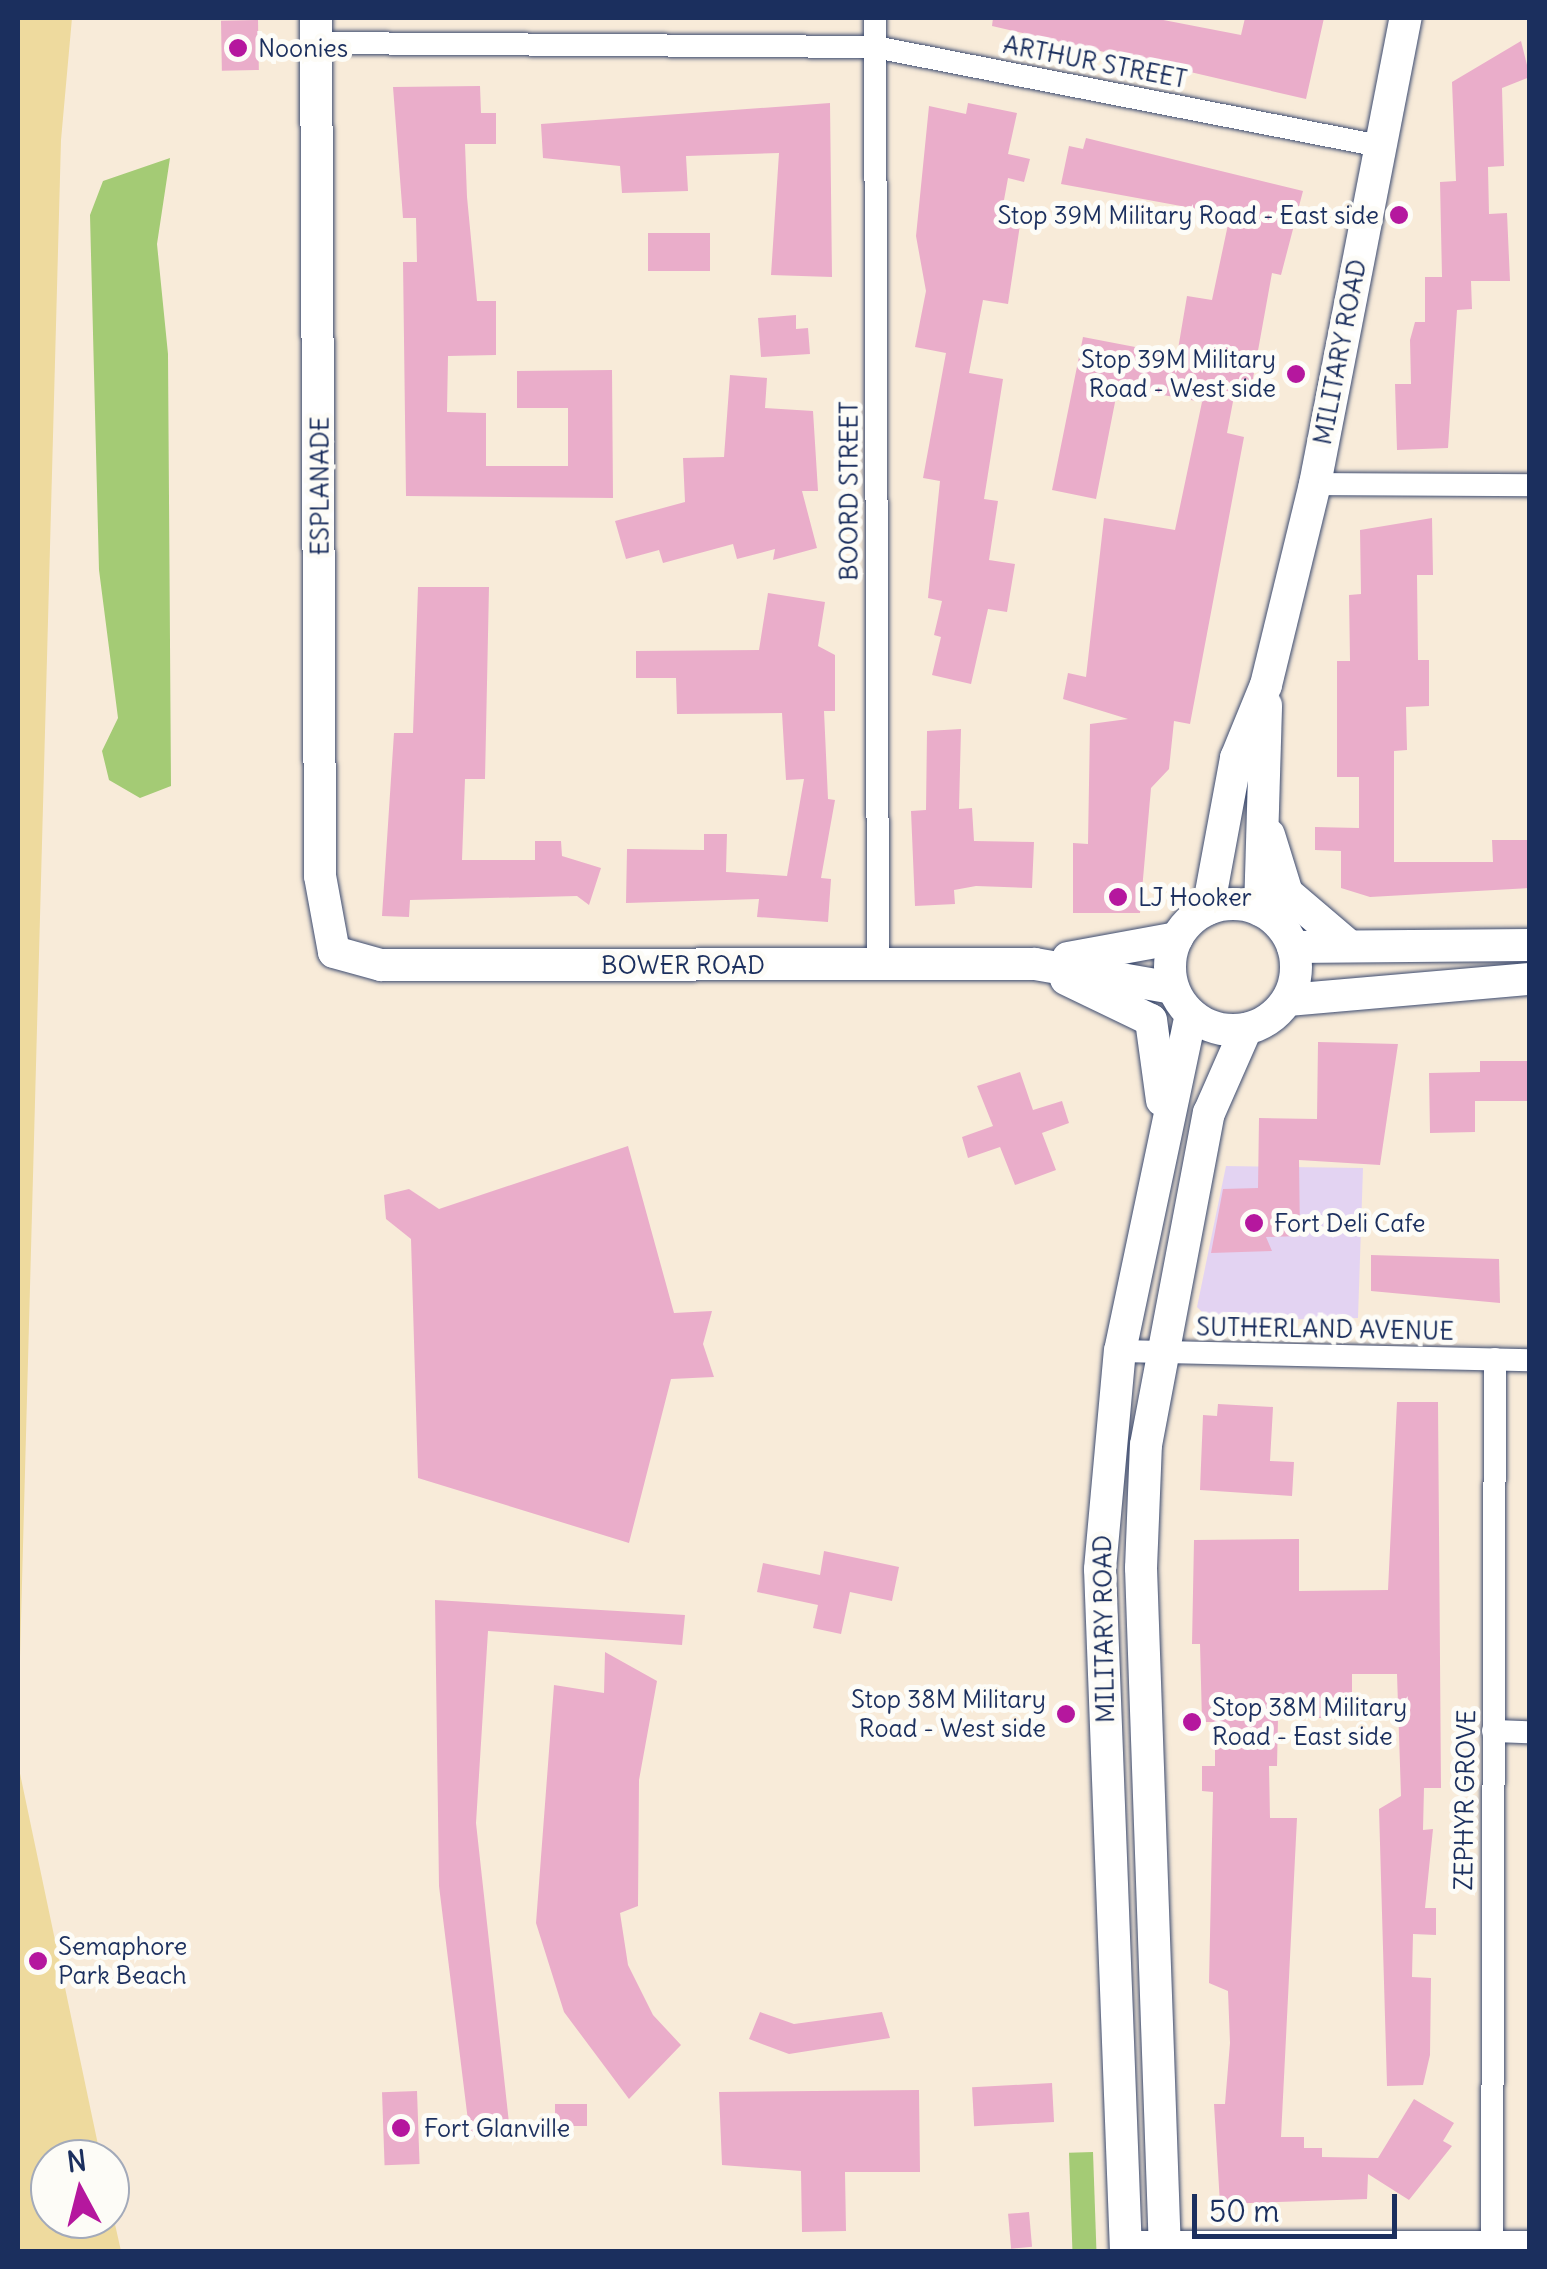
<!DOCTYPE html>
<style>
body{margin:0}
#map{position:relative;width:1547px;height:2269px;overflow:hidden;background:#f8ebd9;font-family:Delius,sans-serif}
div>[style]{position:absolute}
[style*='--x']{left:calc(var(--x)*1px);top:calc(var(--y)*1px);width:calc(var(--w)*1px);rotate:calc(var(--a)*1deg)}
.built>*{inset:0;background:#e3d3f2}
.green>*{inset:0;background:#a4cb75;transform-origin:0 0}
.sand>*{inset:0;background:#eeda9e}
.building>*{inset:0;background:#eaadca;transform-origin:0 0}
.roads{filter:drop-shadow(0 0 2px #3c4b70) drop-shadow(0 0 2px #3c4b70)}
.street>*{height:22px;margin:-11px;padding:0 11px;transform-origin:11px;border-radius:11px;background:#fff}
.secondary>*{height:32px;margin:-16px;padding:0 16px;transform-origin:16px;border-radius:16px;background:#fff}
.secondary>.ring{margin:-16px;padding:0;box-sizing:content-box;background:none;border:32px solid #fff;border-radius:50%}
.dots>*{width:28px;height:28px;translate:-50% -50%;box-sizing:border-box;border:5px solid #fdfcf7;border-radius:50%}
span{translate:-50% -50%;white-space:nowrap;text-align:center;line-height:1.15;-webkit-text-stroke:10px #fdfcf7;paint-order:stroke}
.poi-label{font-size:25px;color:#1b2f5e}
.left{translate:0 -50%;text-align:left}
.right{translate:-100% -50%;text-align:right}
.street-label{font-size:25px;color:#1b2f5e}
.frame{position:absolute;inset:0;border:20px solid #1b2f5e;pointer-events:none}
.north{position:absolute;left:30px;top:2139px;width:100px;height:100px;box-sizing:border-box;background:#fdfcf7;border:2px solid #a3aaba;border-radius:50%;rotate:353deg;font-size:28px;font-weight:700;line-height:40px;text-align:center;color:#1b2f5e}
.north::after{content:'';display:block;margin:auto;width:35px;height:45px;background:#b5179e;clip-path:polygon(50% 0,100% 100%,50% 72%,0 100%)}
.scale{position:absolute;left:1192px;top:2194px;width:205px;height:45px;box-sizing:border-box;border:5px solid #1b2f5e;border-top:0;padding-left:12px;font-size:30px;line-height:35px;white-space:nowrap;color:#1b2f5e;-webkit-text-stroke:8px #fdfcf7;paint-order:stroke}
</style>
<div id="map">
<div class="built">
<i style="clip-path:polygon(1226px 1166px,1363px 1168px,1358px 1318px,1211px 1321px,1197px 1307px)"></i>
</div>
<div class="green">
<i style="clip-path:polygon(170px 158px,157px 244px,168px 354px,171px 786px,140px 798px,109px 780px,102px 751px,118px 718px,99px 570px,90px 215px,103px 181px)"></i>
<i style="left:1093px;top:2152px;width:99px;height:24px;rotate:88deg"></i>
</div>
<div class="sand">
<i style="clip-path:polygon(18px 18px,72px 18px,61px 140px,18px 1731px)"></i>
<i style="clip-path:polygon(18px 1764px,101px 2159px,50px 2159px,50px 2219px,110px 2219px,110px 2202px,121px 2251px,18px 2251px)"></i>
</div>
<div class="building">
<i style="clip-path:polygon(993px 18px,1153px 18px,1241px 35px,1245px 18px,1324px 18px,1306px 99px,992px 26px)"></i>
<i style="left:258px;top:20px;width:50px;height:37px;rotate:89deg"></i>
<i style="clip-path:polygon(1521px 41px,1530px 77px,1502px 88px,1504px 166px,1488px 167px,1489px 214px,1507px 213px,1510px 281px,1471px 281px,1472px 309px,1457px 310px,1448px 448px,1397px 450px,1395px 384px,1411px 384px,1410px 340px,1415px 322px,1425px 322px,1425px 277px,1442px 277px,1440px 182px,1456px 181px,1452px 82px)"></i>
<i style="clip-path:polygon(480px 86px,481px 113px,496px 113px,496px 144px,465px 144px,467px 197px,477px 301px,496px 301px,496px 355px,448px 356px,447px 412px,486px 413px,486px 466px,568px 466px,568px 408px,517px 408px,517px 371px,612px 370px,613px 498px,406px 496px,403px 262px,417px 262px,416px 218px,403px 218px,393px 87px)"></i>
<i style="clip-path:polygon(830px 103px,832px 277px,771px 275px,779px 153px,686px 156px,688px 191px,622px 193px,620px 166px,543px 158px,541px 124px)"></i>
<i style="clip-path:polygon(968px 103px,1017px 113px,1008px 154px,1030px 159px,1024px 182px,1008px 178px,1000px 222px,1020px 225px,1008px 304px,983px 300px,969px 373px,1003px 379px,984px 499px,998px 501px,989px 560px,1015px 564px,1007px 612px,988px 609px,971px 684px,932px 675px,941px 637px,934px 635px,942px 601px,928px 598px,940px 481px,923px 478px,946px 353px,915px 347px,926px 291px,916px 236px,929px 106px,966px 114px)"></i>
<i style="clip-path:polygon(1086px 138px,1303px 191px,1281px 275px,1272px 273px,1250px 395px,1235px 391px,1227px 433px,1244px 437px,1190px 724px,1174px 721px,1169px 769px,1151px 788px,1140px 913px,1073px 913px,1073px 843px,1088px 844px,1090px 724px,1128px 719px,1063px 699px,1068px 673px,1086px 677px,1104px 518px,1175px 530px,1202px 402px,1118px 387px,1096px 499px,1052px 490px,1083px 337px,1177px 355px,1187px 296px,1212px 300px,1230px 215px,1061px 184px,1069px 146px,1083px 149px)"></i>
<i style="left:648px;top:233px;width:62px;height:38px"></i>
<i style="clip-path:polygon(796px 315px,796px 329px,808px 328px,810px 354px,761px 357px,758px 318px)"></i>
<i style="clip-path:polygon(730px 375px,767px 378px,765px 408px,813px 411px,818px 491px,802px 491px,817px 548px,773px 560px,775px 549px,737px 559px,733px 544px,663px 563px,659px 550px,626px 559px,615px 521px,685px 502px,683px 458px,724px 457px)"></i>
<i style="clip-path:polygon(1432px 518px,1433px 575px,1417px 575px,1418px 660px,1429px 660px,1429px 706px,1406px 707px,1407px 750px,1394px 751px,1394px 862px,1493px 862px,1492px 840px,1530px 840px,1530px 888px,1370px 897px,1341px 888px,1341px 851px,1315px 850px,1315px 827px,1359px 828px,1359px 777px,1337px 777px,1337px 661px,1350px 661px,1349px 595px,1361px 594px,1360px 530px)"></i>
<i style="clip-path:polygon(418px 587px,489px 587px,485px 779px,465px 779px,462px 860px,535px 860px,535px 841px,561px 841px,562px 856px,601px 868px,589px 905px,577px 896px,410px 900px,409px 917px,382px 916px,394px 733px,413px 733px)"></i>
<i style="clip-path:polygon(768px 593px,825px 602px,818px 646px,835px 655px,835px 711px,824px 711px,828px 799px,835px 800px,821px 878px,831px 879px,828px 922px,757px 917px,759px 899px,626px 903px,627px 849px,704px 850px,704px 834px,727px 834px,726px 872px,787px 876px,804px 779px,786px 780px,782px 713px,677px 714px,676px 678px,636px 678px,636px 651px,759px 650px)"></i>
<i style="clip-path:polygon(961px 729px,959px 809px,972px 808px,974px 841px,1034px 842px,1032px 888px,976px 886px,954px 890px,955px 904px,915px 906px,911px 811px,926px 810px,927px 731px)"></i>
<i style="clip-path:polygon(1318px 1042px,1398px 1044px,1380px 1165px,1299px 1160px,1300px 1236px,1266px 1237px,1272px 1251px,1211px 1253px,1223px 1189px,1258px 1188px,1259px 1118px,1317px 1119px)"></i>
<i style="clip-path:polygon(1480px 1061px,1530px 1061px,1530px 1101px,1475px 1101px,1475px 1132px,1430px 1133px,1429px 1073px,1480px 1072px)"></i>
<i style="clip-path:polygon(1020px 1072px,1033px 1110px,1062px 1101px,1069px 1123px,1042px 1133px,1056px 1170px,1015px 1185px,1000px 1147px,968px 1158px,962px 1137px,993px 1126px,977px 1086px)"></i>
<i style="clip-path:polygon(628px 1146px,674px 1313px,712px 1311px,703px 1344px,714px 1377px,671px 1379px,629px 1543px,418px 1478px,411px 1239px,386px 1219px,384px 1195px,409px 1189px,439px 1209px)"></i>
<i style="clip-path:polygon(1371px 1255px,1499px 1259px,1500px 1303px,1371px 1291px)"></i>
<i style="clip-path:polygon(1397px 1402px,1438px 1402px,1441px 1788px,1424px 1788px,1423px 1830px,1433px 1829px,1425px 1908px,1436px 1908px,1436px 1935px,1413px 1934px,1412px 1977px,1431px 1978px,1430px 2055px,1423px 2085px,1387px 2086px,1379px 1809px,1401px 1796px,1397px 1674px,1352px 1674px,1352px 1718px,1278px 1718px,1277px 1766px,1269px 1766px,1270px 1818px,1297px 1818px,1281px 2137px,1304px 2137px,1304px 2148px,1322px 2148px,1322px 2157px,1378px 2158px,1414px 2099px,1454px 2123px,1443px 2141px,1452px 2146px,1409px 2200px,1368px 2174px,1367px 2199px,1220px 2204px,1214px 2104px,1225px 2104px,1230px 2043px,1228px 1991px,1209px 1983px,1213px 1792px,1202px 1791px,1202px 1766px,1215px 1766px,1215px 1722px,1202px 1722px,1200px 1644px,1192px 1644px,1194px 1540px,1299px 1539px,1299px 1591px,1388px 1590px)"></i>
<i style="clip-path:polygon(1218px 1404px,1273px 1407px,1270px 1461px,1294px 1462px,1292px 1496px,1200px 1490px,1203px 1415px,1217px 1416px)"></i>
<i style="clip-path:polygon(824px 1551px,899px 1567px,892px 1601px,850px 1592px,841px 1634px,813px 1628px,818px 1605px,757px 1592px,763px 1563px,820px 1575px)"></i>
<i style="clip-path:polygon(435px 1600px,685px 1615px,682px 1645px,488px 1631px,476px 1823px,510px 2132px,470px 2137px,439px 1886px)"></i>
<i style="clip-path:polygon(605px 1652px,657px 1681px,639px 1780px,638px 1906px,620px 1913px,628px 1965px,653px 2015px,681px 2045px,629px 2099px,564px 2012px,536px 1923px,554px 1685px,604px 1693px)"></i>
<i style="clip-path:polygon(760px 2012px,794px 2024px,882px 2012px,890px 2038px,789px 2054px,749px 2039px)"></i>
<i style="left:1052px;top:2083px;width:39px;height:80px;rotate:87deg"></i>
<i style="clip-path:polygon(919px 2090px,920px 2172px,845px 2172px,846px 2231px,802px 2232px,801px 2171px,722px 2165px,719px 2092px)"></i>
<i style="left:417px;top:2091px;width:73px;height:35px;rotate:88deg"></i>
<i style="left:587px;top:2104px;width:22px;height:32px;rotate:90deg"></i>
<i style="left:1029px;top:2212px;width:35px;height:21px;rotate:85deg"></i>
</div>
<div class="roads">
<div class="street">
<i style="--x:875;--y:18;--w:947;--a:89.82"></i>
<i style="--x:317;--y:43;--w:558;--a:0.41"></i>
<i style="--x:875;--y:47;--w:515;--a:11.09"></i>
<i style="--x:1315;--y:484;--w:215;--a:0.3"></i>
<i style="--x:1120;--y:1351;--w:410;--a:1.3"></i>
<i style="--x:1493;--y:1731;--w:37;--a:2"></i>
<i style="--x:1125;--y:2242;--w:405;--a:0"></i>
<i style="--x:1492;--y:2242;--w:883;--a:-89.81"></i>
</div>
<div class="secondary">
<i style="--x:316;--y:18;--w:858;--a:89.73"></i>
<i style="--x:320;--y:876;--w:77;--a:79.6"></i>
<i style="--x:334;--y:952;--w:49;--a:15.5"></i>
<i style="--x:381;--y:965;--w:654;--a:-0.09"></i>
<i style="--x:1035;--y:964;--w:140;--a:9.9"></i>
<i style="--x:1269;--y:835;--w:61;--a:72.8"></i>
<i style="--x:1287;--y:893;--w:79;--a:40.4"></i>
<i class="ring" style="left:1170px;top:904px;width:94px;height:94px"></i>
<i style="--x:1208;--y:909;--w:154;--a:-79.5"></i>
<i style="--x:1236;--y:758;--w:79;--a:-67.7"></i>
<i style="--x:1266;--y:685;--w:207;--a:-76.3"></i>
<i style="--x:1315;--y:484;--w:475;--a:-79"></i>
<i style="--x:1260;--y:910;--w:205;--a:-88.3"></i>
<i style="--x:1293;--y:947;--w:237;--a:-0.5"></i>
<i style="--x:1068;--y:958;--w:111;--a:-10.4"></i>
<i style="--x:1066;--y:979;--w:94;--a:25.8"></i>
<i style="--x:1151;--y:1020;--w:81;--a:82.2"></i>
<i style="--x:1288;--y:1000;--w:243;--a:-5"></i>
<i style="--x:1126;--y:2252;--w:683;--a:-92.18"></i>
<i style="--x:1100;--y:1569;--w:219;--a:-84.8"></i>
<i style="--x:1120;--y:1351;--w:344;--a:-78.1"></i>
<i style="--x:1165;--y:2252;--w:684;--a:-92.01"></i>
<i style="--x:1141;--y:1568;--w:123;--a:-87.7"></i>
<i style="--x:1146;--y:1445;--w:338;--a:-79.3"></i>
<i style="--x:1209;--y:1113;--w:92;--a:-66.2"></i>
</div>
</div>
<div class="dots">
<i style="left:238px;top:48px;background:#b5179e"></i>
<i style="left:1399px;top:215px;background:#b5179e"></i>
<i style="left:1296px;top:374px;background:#b5179e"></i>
<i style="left:1118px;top:897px;background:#b5179e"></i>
<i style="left:1254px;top:1223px;background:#b5179e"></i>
<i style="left:1066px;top:1714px;background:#b5179e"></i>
<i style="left:1192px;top:1722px;background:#b5179e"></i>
<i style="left:38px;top:1961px;background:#b5179e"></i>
<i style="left:401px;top:2128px;background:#b5179e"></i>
</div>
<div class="poi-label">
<span class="left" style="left:258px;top:48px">Noonies</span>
<span class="right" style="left:1379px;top:215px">Stop 39M Military Road - East side</span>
<span class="right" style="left:1276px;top:374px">Stop 39M Military<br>Road - West side</span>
<span class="left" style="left:1138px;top:897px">LJ Hooker</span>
<span class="left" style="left:1274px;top:1223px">Fort Deli Cafe</span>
<span class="right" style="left:1046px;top:1714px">Stop 38M Military<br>Road - West side</span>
<span class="left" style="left:1212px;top:1722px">Stop 38M Military<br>Road - East side</span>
<span class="left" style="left:58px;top:1961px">Semaphore<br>Park Beach</span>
<span class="left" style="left:424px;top:2128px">Fort Glanville</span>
</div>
<div class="street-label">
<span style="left:1095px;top:62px;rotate:11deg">ARTHUR STREET</span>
<span style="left:1340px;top:352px;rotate:-79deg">MILITARY ROAD</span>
<span style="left:320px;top:486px;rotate:-90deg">ESPLANADE</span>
<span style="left:849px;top:491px;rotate:-90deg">BOORD STREET</span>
<span style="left:683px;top:965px">BOWER ROAD</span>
<span style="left:1325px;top:1329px;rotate:1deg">SUTHERLAND AVENUE</span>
<span style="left:1104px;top:1629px;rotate:-91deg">MILITARY ROAD</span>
<span style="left:1465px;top:1800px;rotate:-89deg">ZEPHYR GROVE</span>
</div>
<div class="frame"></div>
<div class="north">N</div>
<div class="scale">50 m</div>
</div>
